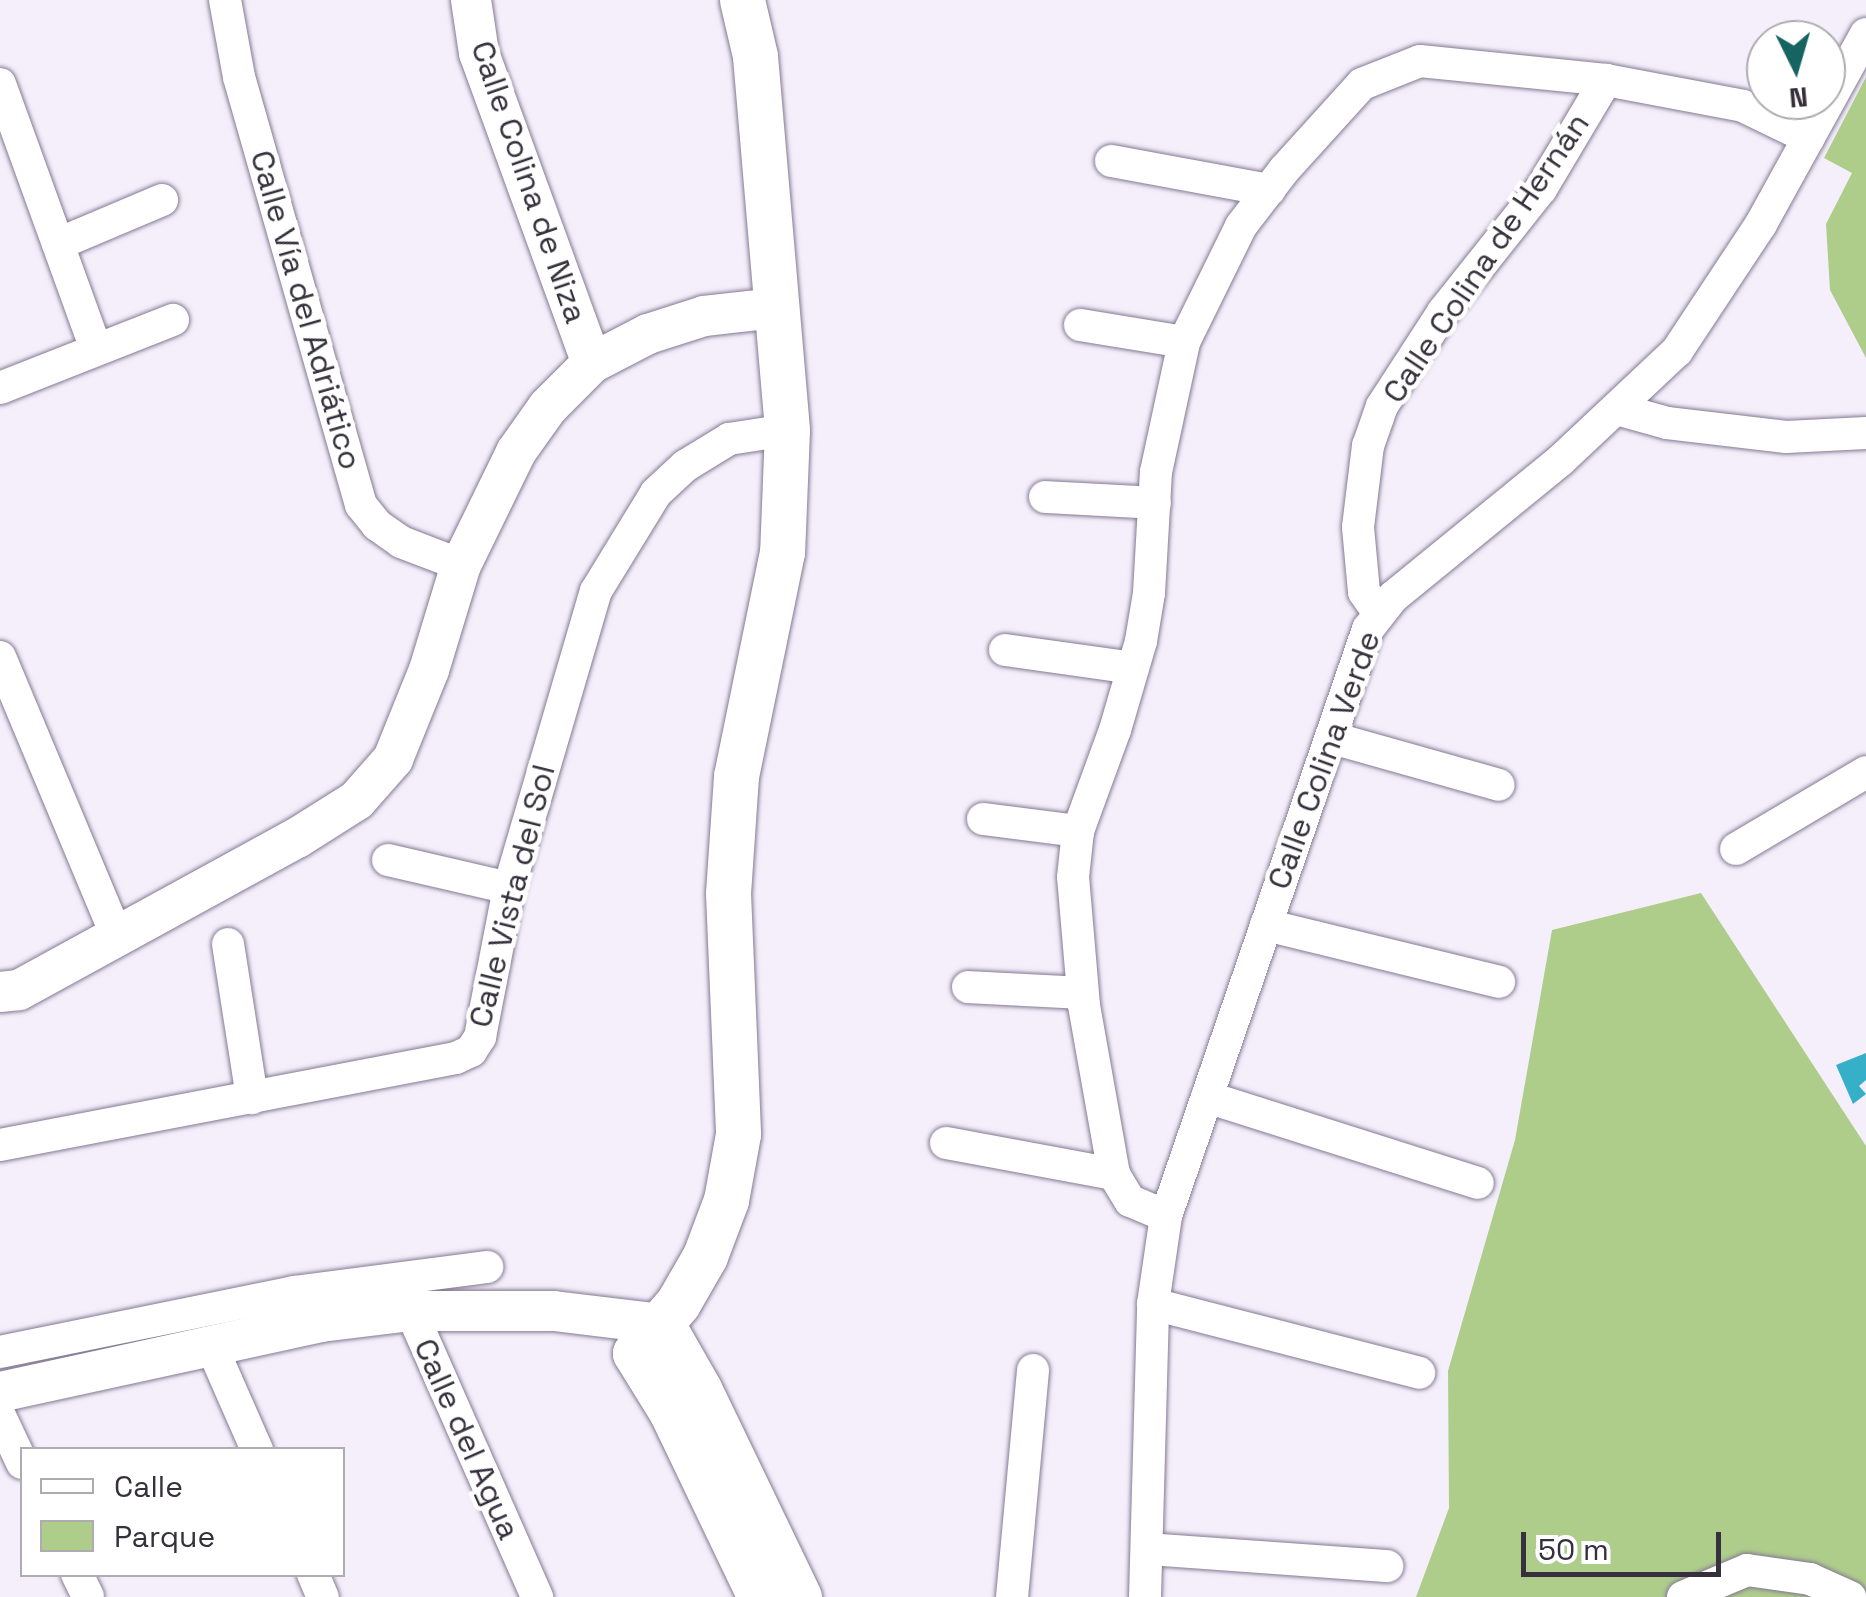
<!DOCTYPE html>
<meta charset="utf-8">
<style>
body{margin:0}
#map{position:relative;width:1866px;height:1597px;overflow:hidden;background:#f4effb;font-family:"Space Grotesk",sans-serif}
div>[style]{position:absolute}
[style*='--x']{left:calc(var(--x)*1px);top:calc(var(--y)*1px);width:calc(var(--w)*1px);rotate:calc(var(--a)*1deg)}
.green>*{inset:0;background:#aecd8b}
.water>*{inset:0;background:#36afc9}
.roads{filter:drop-shadow(0 0 2px #857993) drop-shadow(0 0 2px #857993)}
.minor>*{height:32px;margin:-16px;padding:0 16px;transform-origin:16px;border-radius:16px;background:#fff}
.tertiary>*{height:40px;margin:-20px;padding:0 20px;transform-origin:20px;border-radius:20px;background:#fff}
.secondary>*{height:45px;margin:-22.5px;padding:0 22.5px;transform-origin:22.5px;border-radius:22.5px;background:#fff}
span{translate:-50% -50%;white-space:nowrap;text-align:center;line-height:1.15;-webkit-text-stroke:9px #fff;paint-order:stroke}
.street-label{font-size:32px;color:#35303b}
.legend{position:absolute;left:20px;top:1447px;width:325px;height:130px;box-sizing:border-box;background:#fff;border:2px solid #aeacb1;margin:0;padding:12px 18px;list-style:none;font-size:30px;color:#35303b}
.legend li{display:flex;align-items:center;gap:20px;height:50px}
.legend b{width:50px;border:2px solid #aeacb1}
.north{position:absolute;left:1746px;top:20px;width:100px;height:100px;box-sizing:border-box;background:#fff;border:2px solid #aeacb1;border-radius:50%;rotate:175deg;font-size:28px;font-weight:700;line-height:40px;text-align:center;color:#35303b}
.north::after{content:'';display:block;margin:auto;width:35px;height:45px;background:#166461;clip-path:polygon(50% 0,100% 100%,50% 72%,0 100%)}
.scale{position:absolute;left:1521px;top:1532px;width:200px;height:45px;box-sizing:border-box;border:5px solid #35303b;border-top:0;padding-left:12px;font-size:30px;line-height:35px;white-space:nowrap;color:#35303b;-webkit-text-stroke:8px #fff;paint-order:stroke}
</style>
<div id="map">
<div class="green">
<i style="clip-path:polygon(1866px 77px,1866px 358px,1830px 290px,1826px 224px,1852px 173px,1824px 158px)"></i>
<i style="clip-path:polygon(1701px 893px,1866px 1146px,1866px 1597px,1416px 1597px,1449px 1508px,1448px 1371px,1515px 1140px,1552px 930px)"></i>
</div>
<div class="water">
<i style="clip-path:polygon(1866px 1053px,1866px 1080px,1859px 1086px,1866px 1094px,1853px 1104px,1836px 1065px)"></i>
</div>
<div class="roads">
<div class="minor">
<i style="--x:225;--y:0;--w:78;--a:79.7"></i>
<i style="--x:239;--y:77;--w:445;--a:74.1"></i>
<i style="--x:361;--y:505;--w:26;--a:51"></i>
<i style="--x:377;--y:525;--w:29;--a:35"></i>
<i style="--x:401;--y:542;--w:64;--a:21"></i>
<i style="--x:0;--y:84;--w:282;--a:70.1"></i>
<i style="--x:1111;--y:161;--w:161;--a:10.4"></i>
<i style="--x:58;--y:244;--w:113;--a:-22.9"></i>
<i style="--x:1080;--y:325;--w:105;--a:9.3"></i>
<i style="--x:0;--y:388;--w:186;--a:-21.5"></i>
<i style="--x:1617;--y:409;--w:52;--a:15.6"></i>
<i style="--x:1667;--y:423;--w:120;--a:6.7"></i>
<i style="--x:1786;--y:437;--w:80;--a:-2.9"></i>
<i style="--x:1045;--y:497;--w:110;--a:3.1"></i>
<i style="--x:1378;--y:612;--w:24;--a:-125"></i>
<i style="--x:1364;--y:592;--w:65;--a:-95.3"></i>
<i style="--x:1358;--y:527;--w:82;--a:-83"></i>
<i style="--x:1368;--y:446;--w:42;--a:-70.7"></i>
<i style="--x:1382;--y:406;--w:112;--a:-57"></i>
<i style="--x:1443;--y:312;--w:157;--a:-51.5"></i>
<i style="--x:1541;--y:189;--w:127;--a:-59.2"></i>
<i style="--x:1005;--y:650;--w:129;--a:8"></i>
<i style="--x:0;--y:657;--w:303;--a:67.3"></i>
<i style="--x:1332;--y:738;--w:173;--a:15.7"></i>
<i style="--x:983;--y:819;--w:96;--a:7.2"></i>
<i style="--x:1736;--y:849;--w:151;--a:-30.6"></i>
<i style="--x:388;--y:860;--w:124;--a:13"></i>
<i style="--x:1266;--y:925;--w:240;--a:13.7"></i>
<i style="--x:228;--y:944;--w:156;--a:81.1"></i>
<i style="--x:968;--y:987;--w:114;--a:3"></i>
<i style="--x:1207;--y:1097;--w:284;--a:17.6"></i>
<i style="--x:946;--y:1143;--w:171;--a:10.5"></i>
<i style="--x:0;--y:1145;--w:464;--a:-10.8"></i>
<i style="--x:456;--y:1058;--w:17;--a:-25"></i>
<i style="--x:471;--y:1051;--w:17;--a:-57"></i>
<i style="--x:480;--y:1037;--w:152;--a:-79"></i>
<i style="--x:509;--y:888;--w:309;--a:-73.7"></i>
<i style="--x:596;--y:591;--w:115;--a:-58.5"></i>
<i style="--x:656;--y:493;--w:40;--a:-43"></i>
<i style="--x:685;--y:466;--w:52;--a:-31.5"></i>
<i style="--x:729;--y:439;--w:59;--a:-8.8"></i>
<i style="--x:1166;--y:1216;--w:39;--a:-157"></i>
<i style="--x:1130;--y:1201;--w:31;--a:-121"></i>
<i style="--x:1114;--y:1174;--w:172;--a:-100.1"></i>
<i style="--x:1084;--y:1005;--w:128;--a:-94.9"></i>
<i style="--x:1073;--y:877;--w:46;--a:-83.8"></i>
<i style="--x:1078;--y:831;--w:108;--a:-69.9"></i>
<i style="--x:1115;--y:730;--w:93;--a:-73.7"></i>
<i style="--x:1141;--y:641;--w:49;--a:-80.5"></i>
<i style="--x:1149;--y:593;--w:121;--a:-86.7"></i>
<i style="--x:1156;--y:472;--w:133;--a:-77.8"></i>
<i style="--x:1184;--y:342;--w:129;--a:-63.8"></i>
<i style="--x:1241;--y:226;--w:71;--a:-52.5"></i>
<i style="--x:1284;--y:170;--w:116;--a:-47.8"></i>
<i style="--x:1362;--y:84;--w:62;--a:-21.6"></i>
<i style="--x:1420;--y:61;--w:187;--a:5.8"></i>
<i style="--x:1606;--y:80;--w:139;--a:10.7"></i>
<i style="--x:1743;--y:106;--w:73;--a:25.9"></i>
<i style="--x:405;--y:1289;--w:23;--a:75"></i>
<i style="--x:411;--y:1311;--w:313;--a:66.2"></i>
<i style="--x:1153;--y:1304;--w:275;--a:14.5"></i>
<i style="--x:211;--y:1345;--w:115;--a:66.3"></i>
<i style="--x:0;--y:1352;--w:300;--a:-11.5"></i>
<i style="--x:294;--y:1292;--w:195;--a:-7.4"></i>
<i style="--x:0;--y:1416;--w:52;--a:64.9"></i>
<i style="--x:1148;--y:1549;--w:240;--a:4.1"></i>
<i style="--x:77;--y:1574;--w:25;--a:64"></i>
<i style="--x:313;--y:1574;--w:25;--a:67"></i>
<i style="--x:1012;--y:1597;--w:228;--a:-84.7"></i>
<i style="--x:1145;--y:1597;--w:293;--a:-88.4"></i>
<i style="--x:1153;--y:1304;--w:89;--a:-81.6"></i>
<i style="--x:1166;--y:1216;--w:621;--a:-71.01"></i>
<i style="--x:1368;--y:629;--w:41;--a:-52"></i>
<i style="--x:1393;--y:597;--w:217;--a:-39.2"></i>
<i style="--x:1561;--y:460;--w:159;--a:-43.2"></i>
<i style="--x:1677;--y:351;--w:152;--a:-56.5"></i>
<i style="--x:1761;--y:224;--w:217;--a:-61.1"></i>
<i style="--x:1683;--y:1597;--w:69;--a:-22.9"></i>
<i style="--x:1747;--y:1570;--w:64;--a:8.1"></i>
<i style="--x:1810;--y:1579;--w:44;--a:24.2"></i>
</div>
<div class="tertiary">
<i style="--x:471;--y:0;--w:54;--a:81.4"></i>
<i style="--x:479;--y:53;--w:330;--a:70"></i>
<i style="--x:0;--y:992;--w:19;--a:-6"></i>
<i style="--x:19;--y:990;--w:317;--a:-28.7"></i>
<i style="--x:297;--y:838;--w:71;--a:-32.3"></i>
<i style="--x:357;--y:800;--w:55;--a:-48.7"></i>
<i style="--x:393;--y:759;--w:96;--a:-68"></i>
<i style="--x:429;--y:670;--w:110;--a:-73.1"></i>
<i style="--x:461;--y:565;--w:126;--a:-64"></i>
<i style="--x:516;--y:452;--w:55;--a:-54.6"></i>
<i style="--x:548;--y:407;--w:62;--a:-45"></i>
<i style="--x:592;--y:363;--w:63;--a:-27.4"></i>
<i style="--x:648;--y:334;--w:59;--a:-17.8"></i>
<i style="--x:704;--y:316;--w:73;--a:-6.3"></i>
<i style="--x:0;--y:1392;--w:329;--a:-12.3"></i>
<i style="--x:321;--y:1322;--w:91;--a:-7"></i>
<i style="--x:411;--y:1311;--w:143;--a:0"></i>
<i style="--x:554;--y:1311;--w:109;--a:6.9"></i>
</div>
<div class="secondary">
<i style="--x:742;--y:0;--w:57;--a:76.9"></i>
<i style="--x:755;--y:56;--w:375;--a:85.1"></i>
<i style="--x:787;--y:430;--w:122;--a:92.3"></i>
<i style="--x:782;--y:552;--w:229;--a:101.6"></i>
<i style="--x:736;--y:776;--w:117;--a:93.9"></i>
<i style="--x:728;--y:893;--w:241;--a:87.6"></i>
<i style="--x:738;--y:1134;--w:67;--a:100.3"></i>
<i style="--x:726;--y:1200;--w:60;--a:110.6"></i>
<i style="--x:705;--y:1256;--w:54;--a:119.9"></i>
<i style="--x:678;--y:1303;--w:66;--a:130.7"></i>
<i style="--x:635;--y:1353;--w:68;--a:58.2"></i>
<i style="--x:671;--y:1411;--w:206;--a:64.4"></i>
<i style="--x:662;--y:1324;--w:75;--a:60.4"></i>
<i style="--x:699;--y:1389;--w:231;--a:64.3"></i>
</div>
</div>
<div class="street-label">
<span style="left:529px;top:182px;rotate:71deg">Calle Colina de Niza</span>
<span style="left:1486px;top:258px;rotate:-56deg">Calle Colina de Hernán</span>
<span style="left:306px;top:310px;rotate:74deg">Calle Vía del Adriático</span>
<span style="left:1324px;top:760px;rotate:-70deg">Calle Colina Verde</span>
<span style="left:512px;top:896px;rotate:-76deg">Calle Vista del Sol</span>
<span style="left:467px;top:1439px;rotate:66deg">Calle del Agua</span>
</div>
<ul class="legend">
<li><b style="height:12px;background:#fff"></b>Calle</li>
<li><b style="height:28px;background:#aecd8b"></b>Parque</li>
</ul>
<div class="north">N</div>
<div class="scale">50 m</div>
</div>
